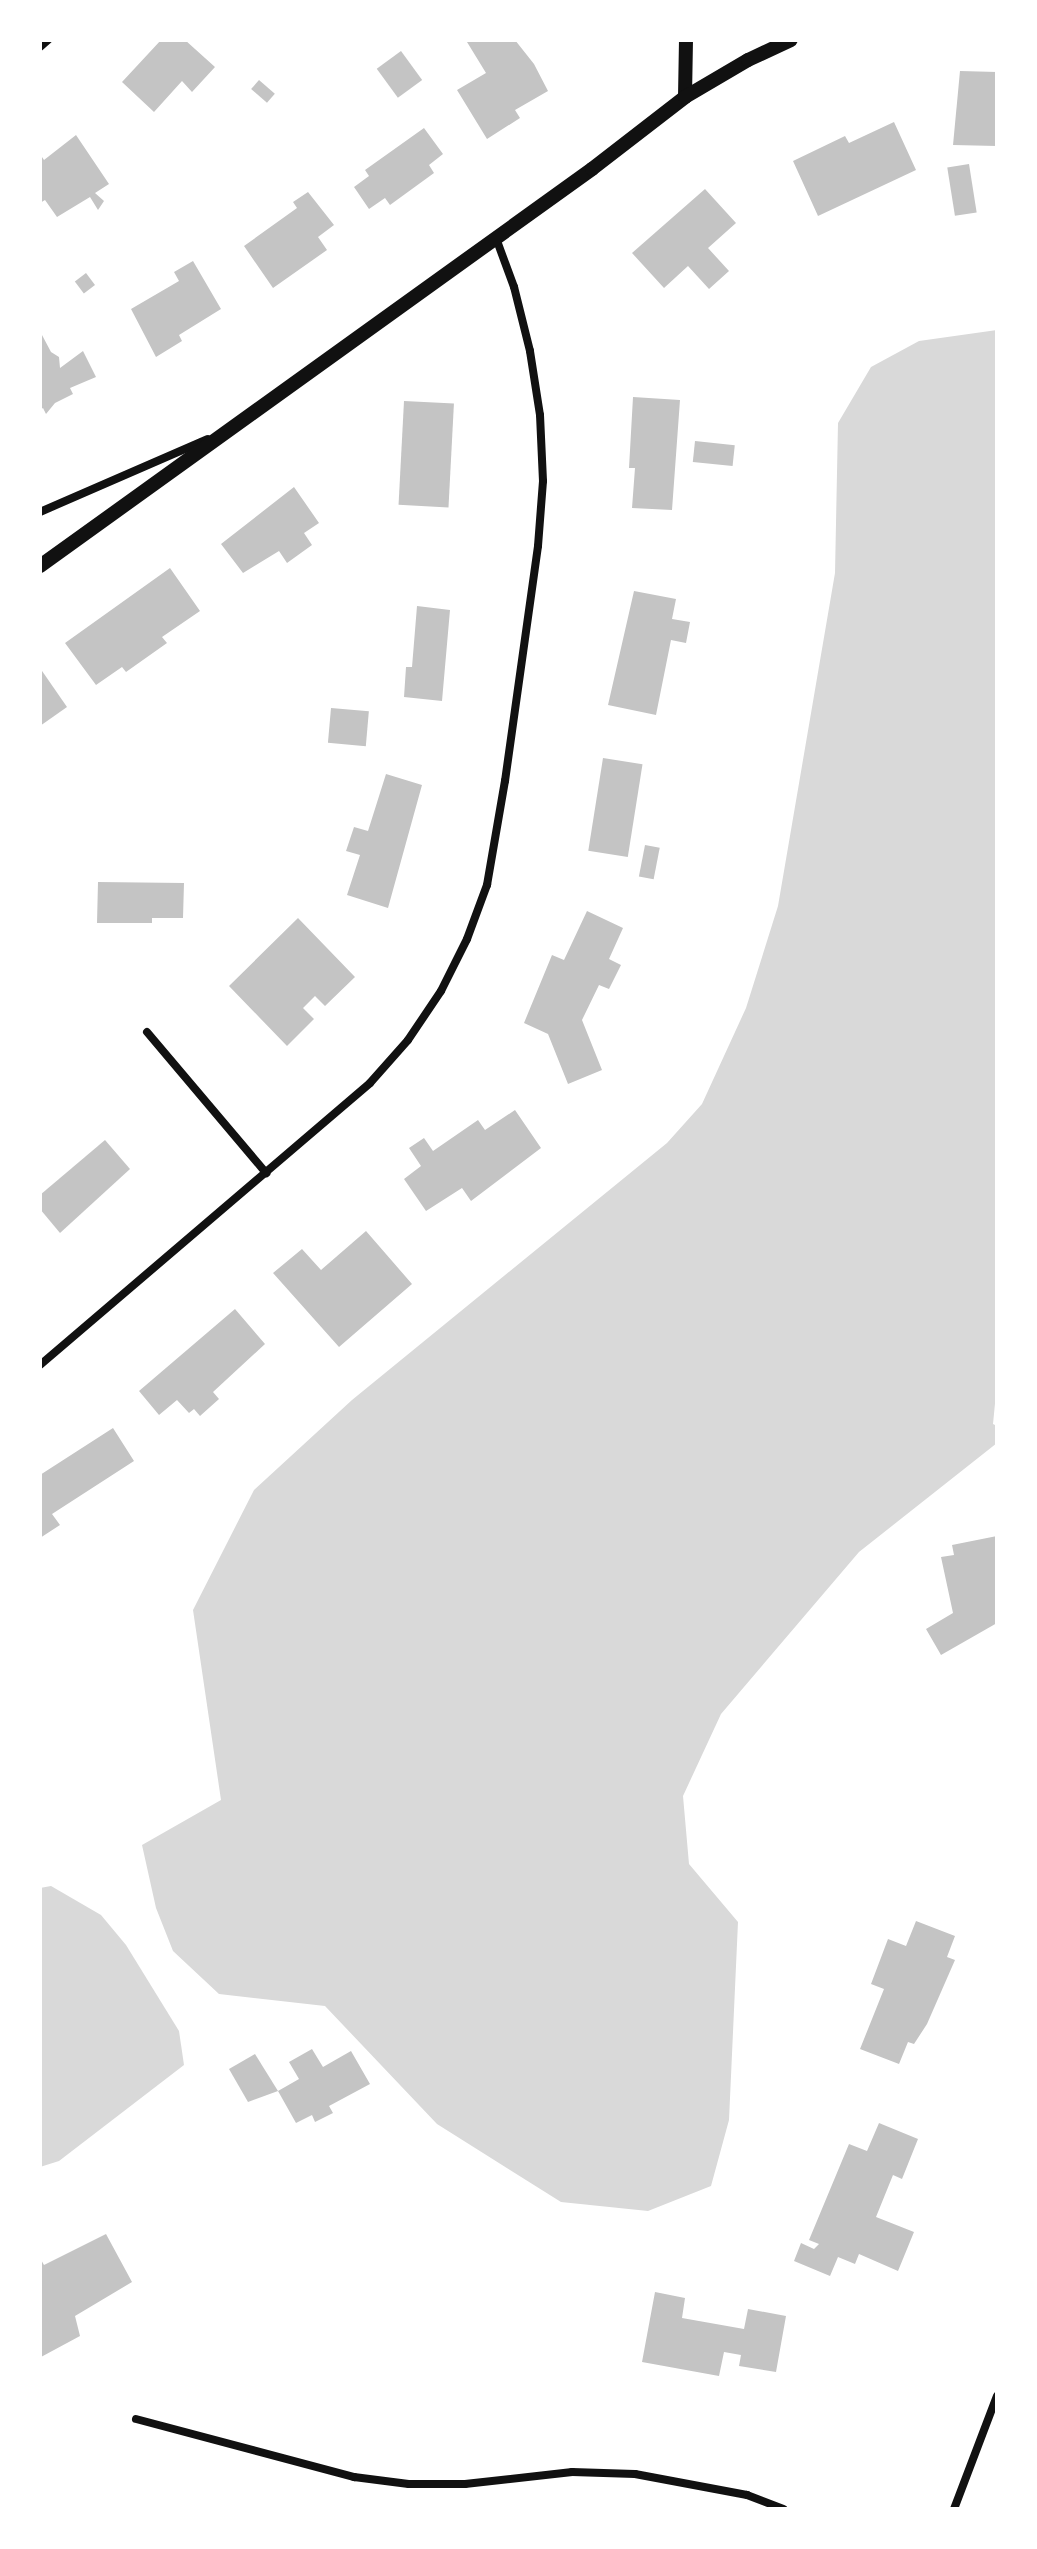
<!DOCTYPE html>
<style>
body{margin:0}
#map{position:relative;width:1037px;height:2549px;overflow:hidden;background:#fff;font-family:"Open Sans",sans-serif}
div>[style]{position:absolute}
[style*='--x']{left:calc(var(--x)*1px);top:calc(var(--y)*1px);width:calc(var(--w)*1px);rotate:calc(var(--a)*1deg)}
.water>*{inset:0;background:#d9d9d9}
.building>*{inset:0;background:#c4c4c4;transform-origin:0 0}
.minor>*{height:8px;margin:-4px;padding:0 4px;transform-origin:4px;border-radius:4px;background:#111}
.tertiary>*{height:14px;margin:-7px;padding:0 7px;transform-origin:7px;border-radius:7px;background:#111}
span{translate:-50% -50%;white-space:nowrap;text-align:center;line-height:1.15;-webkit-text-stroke:8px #fff;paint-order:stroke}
.frame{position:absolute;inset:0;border:42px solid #fff;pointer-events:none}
</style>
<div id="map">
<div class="water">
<i style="clip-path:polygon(997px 330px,997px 1383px,993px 1424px,997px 1426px,997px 1443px,859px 1552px,721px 1714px,683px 1796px,689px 1864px,738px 1922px,729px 2120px,711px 2186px,648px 2211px,561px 2202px,437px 2124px,325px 2006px,219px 1994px,173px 1951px,156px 1908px,142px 1845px,221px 1800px,193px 1610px,254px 1490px,352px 1400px,667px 1143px,702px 1104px,746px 1008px,778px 906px,835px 573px,838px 423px,871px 367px,919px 341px)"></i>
<i style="clip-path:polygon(51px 1886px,101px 1915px,126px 1945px,179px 2031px,184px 2065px,59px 2161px,40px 2167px,40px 1888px)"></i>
</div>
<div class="building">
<i style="clip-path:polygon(161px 40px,185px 40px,215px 67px,192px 92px,182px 81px,154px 112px,122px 82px)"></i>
<i style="clip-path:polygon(470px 40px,515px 40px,534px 64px,548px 91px,515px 110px,520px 118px,487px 139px,457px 90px,486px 73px,467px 42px)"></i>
<i style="left:401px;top:51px;width:36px;height:30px;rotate:54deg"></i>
<i style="clip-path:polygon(960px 71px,997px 72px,997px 146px,953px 145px)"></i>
<i style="left:259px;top:80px;width:21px;height:12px;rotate:41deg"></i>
<i style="clip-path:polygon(894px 122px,916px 170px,818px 216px,793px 161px,845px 136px,849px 143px)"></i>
<i style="clip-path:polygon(424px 128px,443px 154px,429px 165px,434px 173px,390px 205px,385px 198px,369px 209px,354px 187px,369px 176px,365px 170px)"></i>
<i style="clip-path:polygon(76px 135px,109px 184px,95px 193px,104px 201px,98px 210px,90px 197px,57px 217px,45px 200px,40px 203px,40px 154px,44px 160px)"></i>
<i style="left:969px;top:164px;width:49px;height:22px;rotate:81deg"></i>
<i style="clip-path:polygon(705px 189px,736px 223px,708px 248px,729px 271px,709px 289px,688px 266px,664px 288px,632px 253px)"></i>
<i style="clip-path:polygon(308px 192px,334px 225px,318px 237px,327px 250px,273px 288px,244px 246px,297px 208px,293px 202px)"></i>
<i style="clip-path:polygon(193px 261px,221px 309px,179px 335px,182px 341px,156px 357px,131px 309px,179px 281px,174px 272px)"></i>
<i style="left:86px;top:273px;width:15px;height:14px;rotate:53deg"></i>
<i style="clip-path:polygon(42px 335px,51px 352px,59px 357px,60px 368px,83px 351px,96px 377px,70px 388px,73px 394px,55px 403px,46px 414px,43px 408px,40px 410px)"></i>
<i style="clip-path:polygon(633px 397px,680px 400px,672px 510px,632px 508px,635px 468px,629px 468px)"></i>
<i style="left:404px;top:401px;width:50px;height:104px;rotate:3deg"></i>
<i style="left:695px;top:441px;width:40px;height:21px;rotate:6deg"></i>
<i style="clip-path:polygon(294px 487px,319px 523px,304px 533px,312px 545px,287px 563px,279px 551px,243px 573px,221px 544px)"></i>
<i style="clip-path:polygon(170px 568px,200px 611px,162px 637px,167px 643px,126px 672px,122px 667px,96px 685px,65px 643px)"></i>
<i style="clip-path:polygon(634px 591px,676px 599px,672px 619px,690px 622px,686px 643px,671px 640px,656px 715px,608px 705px)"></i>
<i style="clip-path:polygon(417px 606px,450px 610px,442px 701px,404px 697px,406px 667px,412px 667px)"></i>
<i style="clip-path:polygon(40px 668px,67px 707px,40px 726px)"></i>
<i style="left:331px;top:708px;width:38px;height:35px;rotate:5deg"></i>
<i style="left:603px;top:758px;width:40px;height:94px;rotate:9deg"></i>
<i style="clip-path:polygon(386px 774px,422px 785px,388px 908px,347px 895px,360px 855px,346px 851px,354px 827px,368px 831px)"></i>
<i style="left:645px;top:845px;width:15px;height:32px;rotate:11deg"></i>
<i style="clip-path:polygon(98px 882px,184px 883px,183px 918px,152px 918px,152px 923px,97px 923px)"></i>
<i style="clip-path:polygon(587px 911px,623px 928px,609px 959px,621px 965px,609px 989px,599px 985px,582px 1020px,602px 1070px,568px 1084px,548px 1034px,524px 1023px,552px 955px,564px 960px)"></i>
<i style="clip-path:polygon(298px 918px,355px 977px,325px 1006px,315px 996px,303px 1008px,314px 1019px,287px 1046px,229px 986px)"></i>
<i style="clip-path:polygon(515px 1110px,541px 1148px,471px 1201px,462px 1188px,426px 1211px,404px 1179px,421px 1166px,409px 1148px,424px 1138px,433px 1151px,478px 1120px,485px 1130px)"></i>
<i style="clip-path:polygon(105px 1140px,130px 1169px,60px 1233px,40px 1209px,40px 1195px)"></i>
<i style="clip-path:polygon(366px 1231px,412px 1284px,339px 1347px,273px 1273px,302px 1249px,321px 1270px)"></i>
<i style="clip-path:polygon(235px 1309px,265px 1344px,213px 1392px,219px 1399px,200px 1416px,194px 1409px,189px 1413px,177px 1400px,159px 1415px,139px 1391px)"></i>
<i style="clip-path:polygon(113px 1428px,134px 1461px,52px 1514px,60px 1525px,40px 1538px,40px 1475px)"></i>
<i style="clip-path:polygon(997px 1536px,997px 1623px,941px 1655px,926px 1629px,953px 1613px,941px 1557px,954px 1555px,952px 1545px)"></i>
<i style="clip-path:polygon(916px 1921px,955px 1936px,947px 1957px,955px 1960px,927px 2024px,914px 2044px,908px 2042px,899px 2064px,860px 2049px,884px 1989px,871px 1984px,888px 1939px,906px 1946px)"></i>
<i style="clip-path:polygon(312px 2049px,323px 2067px,351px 2051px,370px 2084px,329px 2106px,333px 2113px,315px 2122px,312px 2115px,296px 2123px,278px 2091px,299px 2079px,289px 2062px)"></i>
<i style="clip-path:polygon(255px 2054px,278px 2091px,248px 2102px,229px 2069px)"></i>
<i style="clip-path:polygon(879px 2123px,918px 2139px,902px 2179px,893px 2175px,876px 2217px,914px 2232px,898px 2271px,859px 2254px,855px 2264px,838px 2257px,830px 2276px,794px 2261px,801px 2243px,814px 2249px,819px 2244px,809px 2240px,849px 2144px,867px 2151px)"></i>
<i style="clip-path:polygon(106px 2234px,132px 2282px,75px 2316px,80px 2336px,41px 2357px,40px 2258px,44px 2265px)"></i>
<i style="clip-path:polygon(655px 2292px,685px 2298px,682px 2318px,744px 2329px,748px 2309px,786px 2316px,776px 2372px,739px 2366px,741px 2355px,724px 2352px,719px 2376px,642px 2362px)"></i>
</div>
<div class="minor">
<i style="--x:40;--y:47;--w:11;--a:-41"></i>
<i style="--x:40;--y:512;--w:183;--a:-23.5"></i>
<i style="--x:147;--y:1032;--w:185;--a:49.8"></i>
<i style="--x:40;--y:1365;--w:434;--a:-40.5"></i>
<i style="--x:370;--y:1083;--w:57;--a:-48.5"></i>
<i style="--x:408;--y:1040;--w:59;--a:-56"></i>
<i style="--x:441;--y:991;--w:58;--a:-63.4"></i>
<i style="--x:467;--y:939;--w:58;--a:-69.7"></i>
<i style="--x:487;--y:885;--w:106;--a:-80.2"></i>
<i style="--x:505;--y:781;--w:237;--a:-82"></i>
<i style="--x:538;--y:546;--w:65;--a:-85.6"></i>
<i style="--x:543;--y:481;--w:66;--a:-92.6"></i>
<i style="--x:540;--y:415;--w:65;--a:-98.9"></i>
<i style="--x:530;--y:351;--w:66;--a:-104"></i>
<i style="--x:514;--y:287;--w:52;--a:-110.2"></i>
<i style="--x:136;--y:2419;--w:226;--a:14.9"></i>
<i style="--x:354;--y:2477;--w:55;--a:7.3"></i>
<i style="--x:409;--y:2484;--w:56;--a:0"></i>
<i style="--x:465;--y:2484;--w:108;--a:-6.4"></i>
<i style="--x:572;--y:2472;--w:63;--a:1.8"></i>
<i style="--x:635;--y:2474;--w:114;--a:10.6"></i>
<i style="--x:747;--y:2495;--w:39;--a:21"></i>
<i style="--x:954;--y:2509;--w:121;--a:-69.2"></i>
</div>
<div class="tertiary">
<i style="--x:685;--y:97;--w:57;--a:-89"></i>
<i style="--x:40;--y:566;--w:680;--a:-35.72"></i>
<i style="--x:592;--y:169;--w:118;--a:-37.7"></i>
<i style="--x:685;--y:97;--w:73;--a:-30.4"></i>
<i style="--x:748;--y:60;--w:47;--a:-24.9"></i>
</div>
<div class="frame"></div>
</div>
